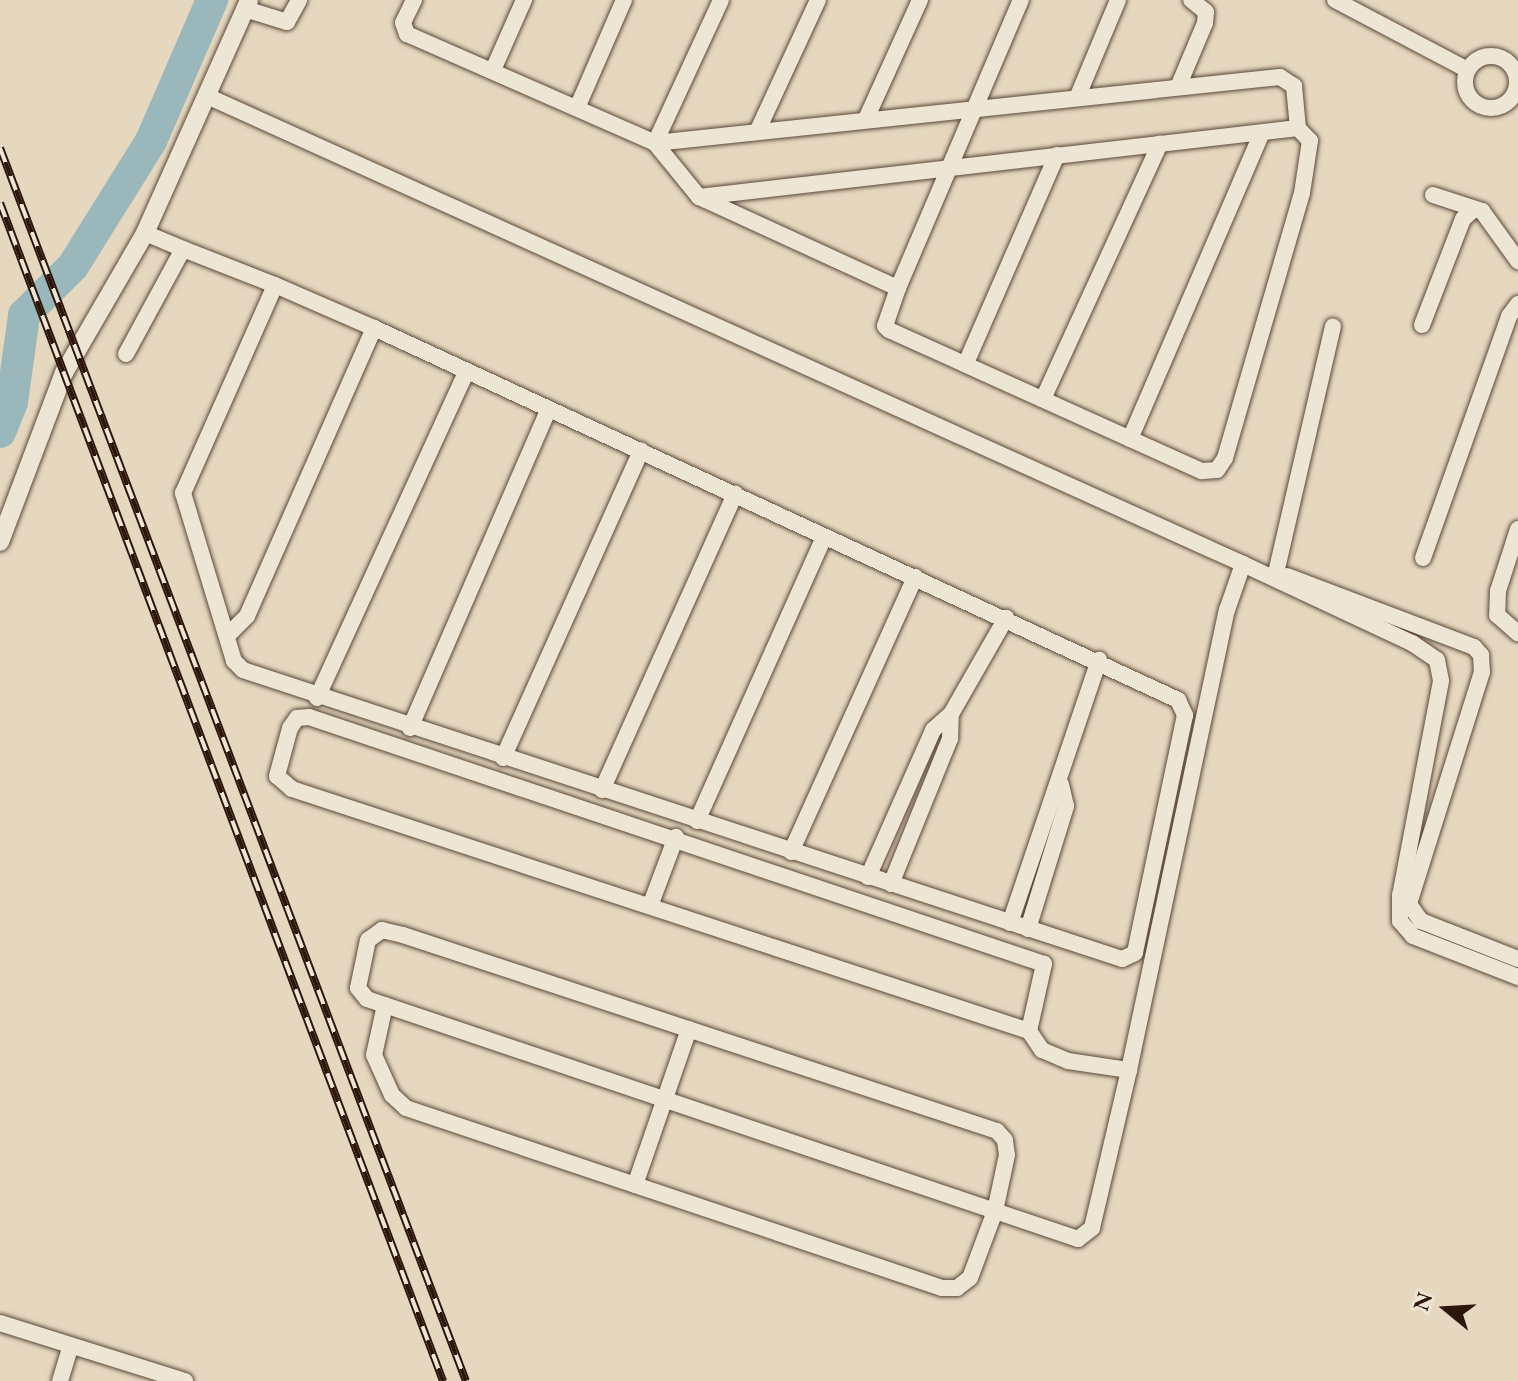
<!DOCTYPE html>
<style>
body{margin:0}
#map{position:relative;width:1518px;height:1381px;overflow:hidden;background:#e5d8be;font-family:"EB Garamond",serif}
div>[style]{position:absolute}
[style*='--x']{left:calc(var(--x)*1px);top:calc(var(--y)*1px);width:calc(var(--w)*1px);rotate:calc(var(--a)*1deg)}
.river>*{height:32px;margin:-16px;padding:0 16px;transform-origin:16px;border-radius:16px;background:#9ab8bc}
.roads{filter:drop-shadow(0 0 2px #5b4739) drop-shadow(0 0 2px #5b4739)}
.minor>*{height:16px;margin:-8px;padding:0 8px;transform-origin:8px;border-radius:8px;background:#eee6d5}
.minor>.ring{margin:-8px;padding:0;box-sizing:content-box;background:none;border:16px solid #eee6d5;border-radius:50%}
.tertiary>*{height:18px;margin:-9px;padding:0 9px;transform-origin:9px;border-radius:9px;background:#eee6d5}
.rail>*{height:8px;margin-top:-4px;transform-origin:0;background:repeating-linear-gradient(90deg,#eee6d5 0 15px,#2d170d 0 30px);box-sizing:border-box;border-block:2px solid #2d170d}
span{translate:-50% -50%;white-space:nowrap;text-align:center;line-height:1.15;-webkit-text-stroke:8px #eee6d5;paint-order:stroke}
.north{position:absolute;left:1406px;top:1269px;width:80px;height:80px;-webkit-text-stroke:6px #eee6d5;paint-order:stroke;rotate:288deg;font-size:22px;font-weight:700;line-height:32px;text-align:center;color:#2d170d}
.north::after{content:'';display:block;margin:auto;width:28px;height:36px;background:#2d170d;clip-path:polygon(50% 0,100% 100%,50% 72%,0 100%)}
</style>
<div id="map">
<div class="river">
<i style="--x:0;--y:432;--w:32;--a:-68"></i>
<i style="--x:12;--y:402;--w:88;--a:-82.1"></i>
<i style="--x:24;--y:315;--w:69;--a:-45"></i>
<i style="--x:73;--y:266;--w:147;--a:-58"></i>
<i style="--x:151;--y:141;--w:154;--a:-66.6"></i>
</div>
<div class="roads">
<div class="minor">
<i style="--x:414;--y:0;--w:25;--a:116"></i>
<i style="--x:403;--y:23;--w:12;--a:70"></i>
<i style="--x:407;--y:34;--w:271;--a:23.7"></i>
<i style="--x:655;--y:143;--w:628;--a:-6.03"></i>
<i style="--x:1280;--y:77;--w:17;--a:33"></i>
<i style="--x:1294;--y:86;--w:42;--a:84.6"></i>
<i style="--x:1335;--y:0;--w:150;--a:27.8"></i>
<i style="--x:245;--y:9;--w:44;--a:17.2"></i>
<i style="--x:287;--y:22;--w:25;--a:-61"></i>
<i class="ring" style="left:1465px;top:56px;width:36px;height:36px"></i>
<i style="--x:493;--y:70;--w:77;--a:-66.1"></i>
<i style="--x:1178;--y:87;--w:69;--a:-67.1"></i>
<i style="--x:1205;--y:23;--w:11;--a:-85"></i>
<i style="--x:1206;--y:12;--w:19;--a:-141"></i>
<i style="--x:207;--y:96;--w:1137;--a:24.31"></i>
<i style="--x:1077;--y:98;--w:106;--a:-67.3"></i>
<i style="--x:577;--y:108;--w:118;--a:-66.5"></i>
<i style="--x:866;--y:119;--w:131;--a:-65.6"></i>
<i style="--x:757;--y:132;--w:145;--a:-65.2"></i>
<i style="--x:1433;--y:195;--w:52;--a:18.1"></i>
<i style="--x:1482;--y:211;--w:62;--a:54.2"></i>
<i style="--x:699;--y:197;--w:219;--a:24.6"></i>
<i style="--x:898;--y:288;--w:40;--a:108.9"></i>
<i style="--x:885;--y:326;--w:6;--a:45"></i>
<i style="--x:889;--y:330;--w:343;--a:24.3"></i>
<i style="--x:1202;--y:471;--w:15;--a:-4"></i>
<i style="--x:1217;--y:470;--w:14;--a:-56"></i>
<i style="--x:1225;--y:458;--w:276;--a:-73.8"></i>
<i style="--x:1302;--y:193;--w:53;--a:-81.3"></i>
<i style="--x:1310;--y:141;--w:18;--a:-133"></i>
<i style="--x:1298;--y:128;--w:603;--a:173.43"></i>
<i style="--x:699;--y:197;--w:70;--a:-129.2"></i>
<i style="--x:655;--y:143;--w:157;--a:-65.2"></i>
<i style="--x:145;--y:233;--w:41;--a:22.8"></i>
<i style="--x:898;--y:288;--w:313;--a:-66.9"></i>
<i style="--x:1422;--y:325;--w:114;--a:-68.9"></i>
<i style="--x:1463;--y:219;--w:13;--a:-42"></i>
<i style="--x:126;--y:354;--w:119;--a:-61.5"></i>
<i style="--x:183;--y:249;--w:99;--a:21.4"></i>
<i style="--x:275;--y:285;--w:108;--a:23.5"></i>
<i style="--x:374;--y:328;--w:886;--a:24.83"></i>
<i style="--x:1178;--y:700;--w:17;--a:65"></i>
<i style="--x:1185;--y:715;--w:243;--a:101.9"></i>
<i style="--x:1135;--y:953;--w:14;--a:155"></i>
<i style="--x:1122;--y:959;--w:925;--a:-161.8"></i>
<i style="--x:243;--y:670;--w:13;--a:-135"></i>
<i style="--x:234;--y:661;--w:176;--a:-106.9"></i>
<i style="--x:183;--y:493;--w:227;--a:-66.1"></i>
<i style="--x:966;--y:363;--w:227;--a:-66.4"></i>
<i style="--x:1043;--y:399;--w:281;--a:-65.4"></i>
<i style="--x:1130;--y:439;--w:331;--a:-66.7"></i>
<i style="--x:1518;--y:529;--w:65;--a:107.9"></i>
<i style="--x:1498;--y:591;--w:24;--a:92"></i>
<i style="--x:1497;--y:615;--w:28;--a:41"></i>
<i style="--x:1423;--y:558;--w:257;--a:-70.4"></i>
<i style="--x:1509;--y:316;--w:15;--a:-53"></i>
<i style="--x:1276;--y:573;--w:253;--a:-77"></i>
<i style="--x:1287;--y:576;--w:200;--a:20.8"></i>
<i style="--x:1474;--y:647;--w:11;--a:49"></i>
<i style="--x:1481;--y:655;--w:17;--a:87"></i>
<i style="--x:1482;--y:672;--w:243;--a:107.5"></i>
<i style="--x:1409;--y:904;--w:21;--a:55"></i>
<i style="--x:1421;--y:921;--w:104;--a:21.4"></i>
<i style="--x:228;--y:635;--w:27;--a:-45"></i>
<i style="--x:247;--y:616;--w:315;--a:-66.2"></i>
<i style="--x:317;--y:698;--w:360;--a:-65.4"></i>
<i style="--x:410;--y:728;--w:348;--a:-66.5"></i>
<i style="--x:503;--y:758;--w:337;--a:-65.8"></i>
<i style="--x:602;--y:790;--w:325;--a:-65.8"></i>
<i style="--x:697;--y:821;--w:311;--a:-65.9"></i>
<i style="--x:791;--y:852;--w:302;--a:-65.7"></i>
<i style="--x:868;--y:877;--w:161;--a:-66.1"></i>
<i style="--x:933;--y:730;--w:24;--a:-42"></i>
<i style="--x:951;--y:714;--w:111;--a:-60.2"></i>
<i style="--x:891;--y:884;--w:157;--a:-67.9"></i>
<i style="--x:950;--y:739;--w:25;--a:-88"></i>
<i style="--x:650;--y:906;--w:74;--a:-69.4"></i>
<i style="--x:1010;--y:923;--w:278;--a:-71.3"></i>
<i style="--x:1028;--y:929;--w:129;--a:-72.8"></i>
<i style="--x:1066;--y:806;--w:22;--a:-103"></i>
<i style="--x:385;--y:1005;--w:51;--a:102.4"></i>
<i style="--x:374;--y:1055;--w:44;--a:65.8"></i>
<i style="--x:392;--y:1095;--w:19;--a:43"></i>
<i style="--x:406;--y:1108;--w:565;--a:18.56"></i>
<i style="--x:942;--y:1288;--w:15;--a:0"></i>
<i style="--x:957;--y:1288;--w:16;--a:-38"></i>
<i style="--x:970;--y:1278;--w:72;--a:-69.5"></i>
<i style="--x:995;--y:1211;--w:57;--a:-77.9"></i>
<i style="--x:1007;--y:1155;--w:15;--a:-98"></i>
<i style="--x:1005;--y:1140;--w:12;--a:-132"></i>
<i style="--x:997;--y:1131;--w:626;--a:-161.74"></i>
<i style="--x:403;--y:935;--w:22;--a:-167"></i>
<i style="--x:382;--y:930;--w:17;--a:144"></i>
<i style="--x:368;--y:940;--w:49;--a:101.8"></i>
<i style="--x:358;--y:988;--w:14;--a:51"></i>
<i style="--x:367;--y:999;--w:663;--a:18.65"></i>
<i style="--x:995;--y:1211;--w:88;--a:18.6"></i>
<i style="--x:1078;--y:1239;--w:18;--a:-38"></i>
<i style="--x:1092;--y:1228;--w:162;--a:-76.8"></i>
<i style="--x:1029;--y:1031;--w:69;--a:-77.4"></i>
<i style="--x:1044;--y:964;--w:775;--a:-161.42"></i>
<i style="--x:309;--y:717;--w:12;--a:175"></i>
<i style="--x:297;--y:718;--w:12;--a:125"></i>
<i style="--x:290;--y:728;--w:50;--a:105.2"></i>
<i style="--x:277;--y:776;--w:20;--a:41"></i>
<i style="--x:292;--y:789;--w:776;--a:18.18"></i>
<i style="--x:1029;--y:1031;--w:23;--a:56"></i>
<i style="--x:1042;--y:1050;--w:28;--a:23"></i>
<i style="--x:1068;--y:1061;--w:62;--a:8.4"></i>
<i style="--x:1129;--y:1070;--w:470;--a:-78"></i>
<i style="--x:1227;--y:610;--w:49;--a:-70.8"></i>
<i style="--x:1243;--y:564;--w:187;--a:25.1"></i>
<i style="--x:1412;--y:643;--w:30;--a:34"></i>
<i style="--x:1437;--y:660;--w:21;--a:79"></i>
<i style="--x:1441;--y:681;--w:218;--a:100.8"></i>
<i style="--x:1400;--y:895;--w:26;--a:90"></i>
<i style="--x:1400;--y:921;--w:20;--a:49"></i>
<i style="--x:1413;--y:936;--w:113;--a:21.3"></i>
<i style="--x:635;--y:1185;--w:165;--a:-70.9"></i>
<i style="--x:0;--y:1323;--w:194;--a:17.4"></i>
<i style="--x:60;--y:1381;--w:37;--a:-73"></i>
</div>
<div class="tertiary">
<i style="--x:0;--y:542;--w:181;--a:-69.3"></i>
<i style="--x:64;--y:373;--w:162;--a:-59.9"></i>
<i style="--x:145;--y:233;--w:255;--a:-65.9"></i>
</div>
</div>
<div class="rail">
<i style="--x:0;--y:148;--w:1318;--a:69.3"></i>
<i style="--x:0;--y:203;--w:1259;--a:69.39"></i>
</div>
<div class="north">N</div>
</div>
